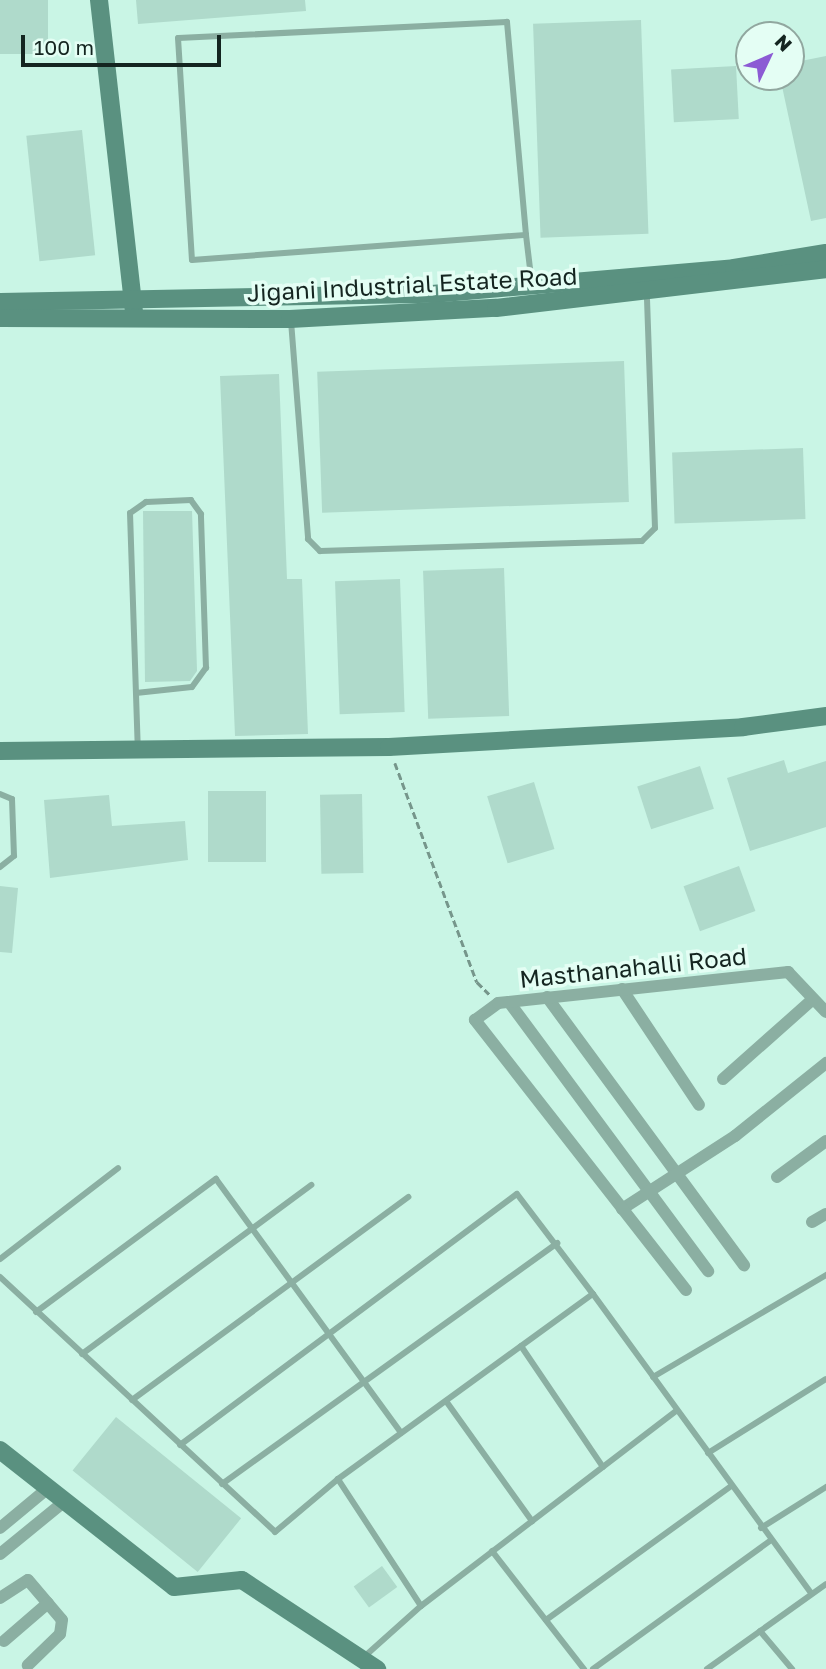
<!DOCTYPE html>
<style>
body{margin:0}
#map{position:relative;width:826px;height:1669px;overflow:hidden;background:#c9f5e5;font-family:"Golos Text",sans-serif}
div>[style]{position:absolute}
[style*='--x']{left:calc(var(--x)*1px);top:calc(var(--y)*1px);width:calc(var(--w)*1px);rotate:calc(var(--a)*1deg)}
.building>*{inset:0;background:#afdacb;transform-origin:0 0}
.path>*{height:2.5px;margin-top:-1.25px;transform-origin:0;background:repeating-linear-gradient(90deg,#76968b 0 7px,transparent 0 10.5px)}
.lane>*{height:6px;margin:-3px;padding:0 3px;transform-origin:3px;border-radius:3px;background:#8bafa2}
.street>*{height:12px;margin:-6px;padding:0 6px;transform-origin:6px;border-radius:6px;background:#8bafa2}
.secondary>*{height:18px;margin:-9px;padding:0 9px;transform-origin:9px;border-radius:9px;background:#5a9180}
span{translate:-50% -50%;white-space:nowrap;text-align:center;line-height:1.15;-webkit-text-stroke:7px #e4fef4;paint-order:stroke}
.street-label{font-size:24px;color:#142520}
.north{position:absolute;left:735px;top:21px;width:70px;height:70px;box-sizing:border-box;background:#e4fef4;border:2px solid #91a79f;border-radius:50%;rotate:46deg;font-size:19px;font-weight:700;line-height:28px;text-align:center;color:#142520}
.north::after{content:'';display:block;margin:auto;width:24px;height:32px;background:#8c5bd4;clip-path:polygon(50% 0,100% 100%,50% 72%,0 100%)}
.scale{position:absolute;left:21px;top:35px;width:200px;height:32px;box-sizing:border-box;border:4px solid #142520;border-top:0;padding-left:9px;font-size:21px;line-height:24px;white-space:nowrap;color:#142520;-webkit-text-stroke:5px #e4fef4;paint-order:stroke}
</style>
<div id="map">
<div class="building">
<i style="left:0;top:0;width:48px;height:54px"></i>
<i style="clip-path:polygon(136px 0,305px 0,306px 11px,138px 24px)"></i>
<i style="left:641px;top:20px;width:214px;height:108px;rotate:88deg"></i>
<i style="clip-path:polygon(826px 56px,826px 218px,811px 221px,780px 77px,791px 77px,791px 63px)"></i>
<i style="left:736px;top:66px;width:53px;height:65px;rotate:87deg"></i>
<i style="left:82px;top:130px;width:126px;height:56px;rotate:84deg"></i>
<i style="left:624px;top:361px;width:141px;height:307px;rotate:88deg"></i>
<i style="clip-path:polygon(279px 374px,287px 579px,302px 579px,308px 734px,235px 736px,220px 376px)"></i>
<i style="left:803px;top:448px;width:71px;height:131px;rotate:88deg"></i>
<i style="clip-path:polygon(143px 511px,192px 511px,197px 671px,190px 681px,145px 682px)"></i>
<i style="left:504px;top:568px;width:148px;height:81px;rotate:88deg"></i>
<i style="left:400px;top:579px;width:133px;height:65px;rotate:88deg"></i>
<i style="clip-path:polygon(784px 760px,788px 773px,826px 761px,826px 827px,750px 851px,727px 778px)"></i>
<i style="left:700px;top:766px;width:45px;height:66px;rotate:72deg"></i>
<i style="left:534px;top:782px;width:70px;height:49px;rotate:73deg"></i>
<i style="left:208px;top:791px;width:58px;height:71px"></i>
<i style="left:362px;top:794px;width:79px;height:42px;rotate:89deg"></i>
<i style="clip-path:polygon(109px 795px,112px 826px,185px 821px,188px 860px,50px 878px,44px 800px)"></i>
<i style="left:739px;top:866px;width:48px;height:59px;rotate:70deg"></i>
<i style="clip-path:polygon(0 886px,18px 888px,12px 953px,0 952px)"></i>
<i style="left:116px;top:1417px;width:161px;height:69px;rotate:39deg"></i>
<i style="left:382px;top:1566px;width:26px;height:35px;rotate:54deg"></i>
</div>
<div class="path">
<i style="--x:395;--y:763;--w:234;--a:69.5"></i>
<i style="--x:477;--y:982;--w:18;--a:45"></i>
</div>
<div class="lane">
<i style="--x:526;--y:235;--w:214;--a:-95.1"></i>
<i style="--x:507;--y:22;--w:329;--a:177.2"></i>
<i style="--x:178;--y:38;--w:222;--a:86.4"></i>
<i style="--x:192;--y:260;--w:335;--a:-4.3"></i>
<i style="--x:526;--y:235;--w:50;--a:83.2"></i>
<i style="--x:291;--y:321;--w:219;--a:85.5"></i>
<i style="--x:308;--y:539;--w:17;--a:45"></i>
<i style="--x:320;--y:551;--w:322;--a:-1.8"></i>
<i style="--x:642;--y:541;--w:18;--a:-45"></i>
<i style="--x:655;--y:528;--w:234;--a:-92"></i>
<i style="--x:136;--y:693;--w:56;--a:-6.1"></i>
<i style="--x:192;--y:687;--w:24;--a:-54"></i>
<i style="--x:206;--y:668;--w:154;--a:-91.9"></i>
<i style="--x:201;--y:514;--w:17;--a:-126"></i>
<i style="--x:191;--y:500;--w:45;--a:177.5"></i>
<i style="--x:146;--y:502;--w:19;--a:145"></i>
<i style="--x:130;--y:513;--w:236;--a:88.1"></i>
<i style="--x:0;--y:794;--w:13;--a:23"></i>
<i style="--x:12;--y:799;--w:57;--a:88"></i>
<i style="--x:14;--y:856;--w:18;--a:142"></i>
<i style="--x:0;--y:1259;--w:149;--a:-37.6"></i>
<i style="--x:0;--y:1277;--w:375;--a:42.8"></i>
<i style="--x:275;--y:1532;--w:82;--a:-40.1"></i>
<i style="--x:36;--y:1312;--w:224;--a:-36.5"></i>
<i style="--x:216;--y:1179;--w:314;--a:53.9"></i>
<i style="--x:521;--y:1346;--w:146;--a:55.9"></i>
<i style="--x:82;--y:1354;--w:285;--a:-36.4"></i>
<i style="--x:653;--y:1377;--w:201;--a:-30.5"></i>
<i style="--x:132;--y:1400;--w:343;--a:-36.3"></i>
<i style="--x:446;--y:1401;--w:148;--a:54.4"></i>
<i style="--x:180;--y:1445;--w:420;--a:-36.7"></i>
<i style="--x:517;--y:1194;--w:126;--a:52.8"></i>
<i style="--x:708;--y:1453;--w:139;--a:-32.1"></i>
<i style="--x:222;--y:1484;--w:413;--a:-35.7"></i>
<i style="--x:761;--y:1528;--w:77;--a:-32.2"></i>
<i style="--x:492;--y:1551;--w:150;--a:52.1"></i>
<i style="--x:421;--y:1606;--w:322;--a:-37.4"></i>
<i style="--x:546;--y:1620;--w:228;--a:-35.9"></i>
<i style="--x:760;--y:1631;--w:50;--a:49.9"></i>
<i style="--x:365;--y:1656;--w:75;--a:-41.8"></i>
<i style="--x:421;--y:1606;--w:152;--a:-123.2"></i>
<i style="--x:338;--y:1479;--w:315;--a:-36"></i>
<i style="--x:593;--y:1294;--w:370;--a:53.9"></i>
<i style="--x:593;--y:1669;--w:218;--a:-35.9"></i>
<i style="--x:707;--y:1669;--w:146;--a:-35.5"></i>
</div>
<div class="street">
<i style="--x:622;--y:989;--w:139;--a:56.4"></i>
<i style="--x:547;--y:997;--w:333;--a:53.7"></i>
<i style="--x:509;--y:1002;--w:335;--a:53.5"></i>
<i style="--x:723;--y:1079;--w:120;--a:-41.6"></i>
<i style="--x:777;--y:1177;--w:61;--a:-36.3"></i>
<i style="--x:622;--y:1209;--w:135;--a:-32.9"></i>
<i style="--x:735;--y:1136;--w:117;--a:-38.7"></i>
<i style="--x:812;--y:1222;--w:16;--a:-30"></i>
<i style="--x:686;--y:1290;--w:343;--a:-128"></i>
<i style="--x:475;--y:1020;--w:29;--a:-36"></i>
<i style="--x:498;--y:1003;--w:292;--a:-6.1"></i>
<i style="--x:788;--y:972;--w:55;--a:46.5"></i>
<i style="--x:0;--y:1528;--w:62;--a:-39.8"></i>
<i style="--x:0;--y:1554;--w:84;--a:-39.2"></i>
<i style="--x:0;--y:1598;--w:33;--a:-33"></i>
<i style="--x:28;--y:1580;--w:52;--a:49.6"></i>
<i style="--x:62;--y:1620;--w:14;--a:98"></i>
<i style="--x:60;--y:1634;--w:45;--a:135.9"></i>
<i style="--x:4;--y:1641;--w:58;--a:-40.8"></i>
</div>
<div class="secondary">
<i style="--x:99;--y:0;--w:315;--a:83.6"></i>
<i style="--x:0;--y:302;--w:432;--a:-1.1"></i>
<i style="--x:432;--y:294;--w:303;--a:-4.9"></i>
<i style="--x:734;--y:268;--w:93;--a:-9.3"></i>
<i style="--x:0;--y:318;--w:290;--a:0.2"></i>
<i style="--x:290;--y:319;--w:206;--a:-3.1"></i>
<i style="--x:496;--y:308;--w:332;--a:-6.7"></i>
<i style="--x:0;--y:751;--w:389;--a:-0.6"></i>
<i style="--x:389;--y:747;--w:355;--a:-3.2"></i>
<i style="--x:743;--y:727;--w:84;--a:-7.5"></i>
<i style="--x:0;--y:1450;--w:221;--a:38.2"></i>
<i style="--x:174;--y:1587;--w:68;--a:-5.9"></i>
<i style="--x:242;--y:1580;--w:162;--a:33.4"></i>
</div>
<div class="street-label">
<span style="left:412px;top:284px;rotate:-3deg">Jigani Industrial Estate Road</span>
<span style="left:633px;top:967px;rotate:-6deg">Masthanahalli Road</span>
</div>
<div class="north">N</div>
<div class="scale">100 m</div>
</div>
